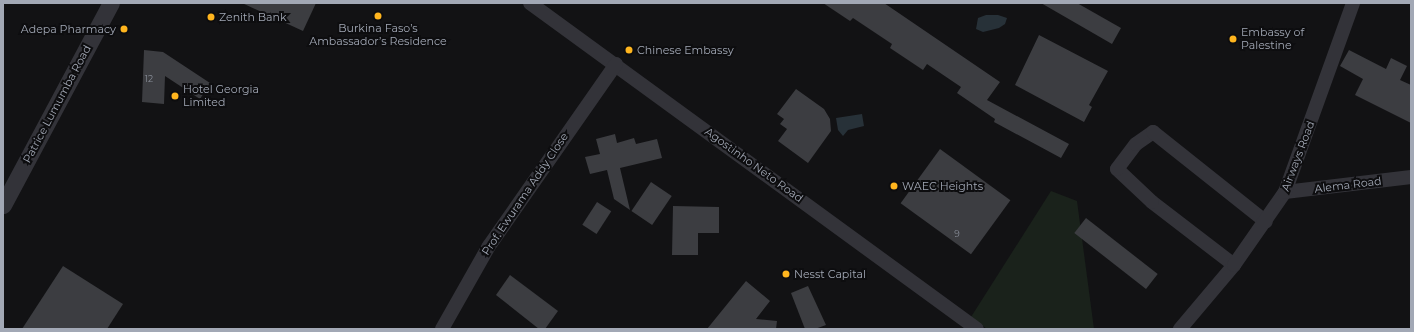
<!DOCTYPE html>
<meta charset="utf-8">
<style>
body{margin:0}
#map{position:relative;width:1414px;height:332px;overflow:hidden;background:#121214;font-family:Montserrat,sans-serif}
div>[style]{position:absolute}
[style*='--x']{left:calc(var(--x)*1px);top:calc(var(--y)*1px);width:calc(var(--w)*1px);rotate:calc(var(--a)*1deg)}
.green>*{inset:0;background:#1a221b}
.water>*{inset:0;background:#273138}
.building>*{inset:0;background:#3c3d41;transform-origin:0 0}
.minor>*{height:14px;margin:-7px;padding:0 7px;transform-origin:7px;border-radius:7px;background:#333339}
.tertiary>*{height:17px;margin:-8.5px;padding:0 8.5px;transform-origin:8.5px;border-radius:8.5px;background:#333339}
.dots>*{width:11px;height:11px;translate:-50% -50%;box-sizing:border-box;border:2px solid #0d0d0f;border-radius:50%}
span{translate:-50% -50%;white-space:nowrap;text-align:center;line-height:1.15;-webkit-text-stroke:4px #0d0d0f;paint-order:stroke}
.number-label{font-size:9px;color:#888d98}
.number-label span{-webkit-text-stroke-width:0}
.poi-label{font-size:11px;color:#a2a8b5}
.left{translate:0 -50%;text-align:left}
.right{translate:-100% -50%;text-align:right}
.street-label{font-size:11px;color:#a2a8b5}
.frame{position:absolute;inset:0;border:4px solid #a2a8b5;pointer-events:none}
</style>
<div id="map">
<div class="green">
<i style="clip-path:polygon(1051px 191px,1077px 201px,1094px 329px,987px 329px,971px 317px)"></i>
</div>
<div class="water">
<i style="clip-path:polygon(986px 15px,998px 15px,1007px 18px,1005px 24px,999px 28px,983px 32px,976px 29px,978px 18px)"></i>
<i style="clip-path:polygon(862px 114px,864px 126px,848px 130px,843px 136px,838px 130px,836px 118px)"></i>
</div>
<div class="building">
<i style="clip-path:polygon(242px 3px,316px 3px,303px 31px)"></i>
<i style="clip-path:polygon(823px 3px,884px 3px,1000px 82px,987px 100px,1069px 144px,1061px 158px,994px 122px,995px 119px,957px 93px,961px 87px,927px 64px,923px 70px,890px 48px,892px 44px,853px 18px,850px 21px)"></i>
<i style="clip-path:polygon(1041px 3px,1077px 3px,1121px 28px,1112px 44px)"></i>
<i style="clip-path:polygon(1039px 35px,1108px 71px,1089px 105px,1092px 107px,1084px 122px,1015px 85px)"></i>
<i style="clip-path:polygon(144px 50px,163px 52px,210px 83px,200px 99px,165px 76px,164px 104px,142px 102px)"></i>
<i style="clip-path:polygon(1349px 50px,1386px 69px,1391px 58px,1407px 66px,1400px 80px,1411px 85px,1411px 123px,1355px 95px,1363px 79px,1340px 66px)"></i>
<i style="clip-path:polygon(796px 89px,824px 109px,830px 119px,831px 131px,808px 163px,778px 141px,787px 129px,780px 124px,784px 119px,777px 114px)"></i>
<i style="clip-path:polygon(615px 134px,617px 143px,634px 138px,636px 144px,657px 139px,662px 158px,620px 168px,630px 210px,614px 199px,607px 170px,590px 174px,585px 157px,600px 154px,596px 139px)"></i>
<i style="left:940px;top:149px;width:87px;height:67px;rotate:36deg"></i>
<i style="left:651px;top:182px;width:25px;height:35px;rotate:34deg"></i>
<i style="left:597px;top:202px;width:17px;height:27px;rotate:33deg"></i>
<i style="clip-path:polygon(673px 206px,719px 207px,719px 233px,698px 233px,698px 255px,672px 255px)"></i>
<i style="left:1086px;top:218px;width:91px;height:19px;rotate:38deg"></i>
<i style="clip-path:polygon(63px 266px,123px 304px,107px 329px,22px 329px)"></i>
<i style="clip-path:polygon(510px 275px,558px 311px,545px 329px,539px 329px,496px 295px)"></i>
<i style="clip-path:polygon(746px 281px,770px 301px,756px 319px,777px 321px,776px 329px,707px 329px)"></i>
<i style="clip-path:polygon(808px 286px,826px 325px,815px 329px,805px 329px,791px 293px)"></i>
</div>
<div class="minor">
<i style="--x:530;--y:3;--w:553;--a:36.1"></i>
<i style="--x:1285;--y:192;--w:127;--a:-6.8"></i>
<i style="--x:1234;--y:265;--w:103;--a:-142.5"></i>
<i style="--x:1152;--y:202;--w:48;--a:-136.7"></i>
<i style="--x:1117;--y:169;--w:31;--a:-53"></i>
<i style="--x:1136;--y:144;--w:21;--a:-35"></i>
<i style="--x:1153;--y:132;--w:144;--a:38.5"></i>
<i style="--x:442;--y:329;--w:95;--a:-60.5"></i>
<i style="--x:489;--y:246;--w:222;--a:-55.1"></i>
<i style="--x:1180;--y:329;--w:84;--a:-49.8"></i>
<i style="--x:1234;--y:265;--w:89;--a:-55.1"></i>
<i style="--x:1285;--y:192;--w:201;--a:-70.2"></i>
</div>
<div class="tertiary">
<i style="--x:3;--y:205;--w:229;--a:-61.9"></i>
</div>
<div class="dots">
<i style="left:378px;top:16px;background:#ffb51e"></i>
<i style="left:211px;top:17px;background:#ffb51e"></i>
<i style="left:124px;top:29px;background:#ffb51e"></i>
<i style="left:1233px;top:39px;background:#ffb51e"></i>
<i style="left:629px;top:50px;background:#ffb51e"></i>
<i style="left:175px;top:96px;background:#ffb51e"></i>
<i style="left:894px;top:186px;background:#ffb51e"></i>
<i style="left:786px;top:274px;background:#ffb51e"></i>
</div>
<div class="number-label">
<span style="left:149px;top:79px">12</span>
<span style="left:957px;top:234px">9</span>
</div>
<div class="poi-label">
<span class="left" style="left:219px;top:17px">Zenith Bank</span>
<span class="right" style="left:116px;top:29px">Adepa Pharmacy</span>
<span style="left:378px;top:35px">Burkina Faso’s<br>Ambassador’s Residence</span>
<span class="left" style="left:1241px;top:39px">Embassy of<br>Palestine</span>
<span class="left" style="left:637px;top:50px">Chinese Embassy</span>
<span class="left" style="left:183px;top:96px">Hotel Georgia<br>Limited</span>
<span class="left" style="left:902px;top:186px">WAEC Heights</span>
<span class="left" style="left:794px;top:274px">Nesst Capital</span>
</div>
<div class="street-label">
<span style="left:57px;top:104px;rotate:-62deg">Patrice Lumumba Road</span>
<span style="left:1298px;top:156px;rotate:-69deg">Airways Road</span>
<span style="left:754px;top:165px;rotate:36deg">Agostinho Neto Road</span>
<span style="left:1348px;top:185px;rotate:-7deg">Alema Road</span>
<span style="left:525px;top:194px;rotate:-56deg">Prof. Ewurama Addy Close</span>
</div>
<div class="frame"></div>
</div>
